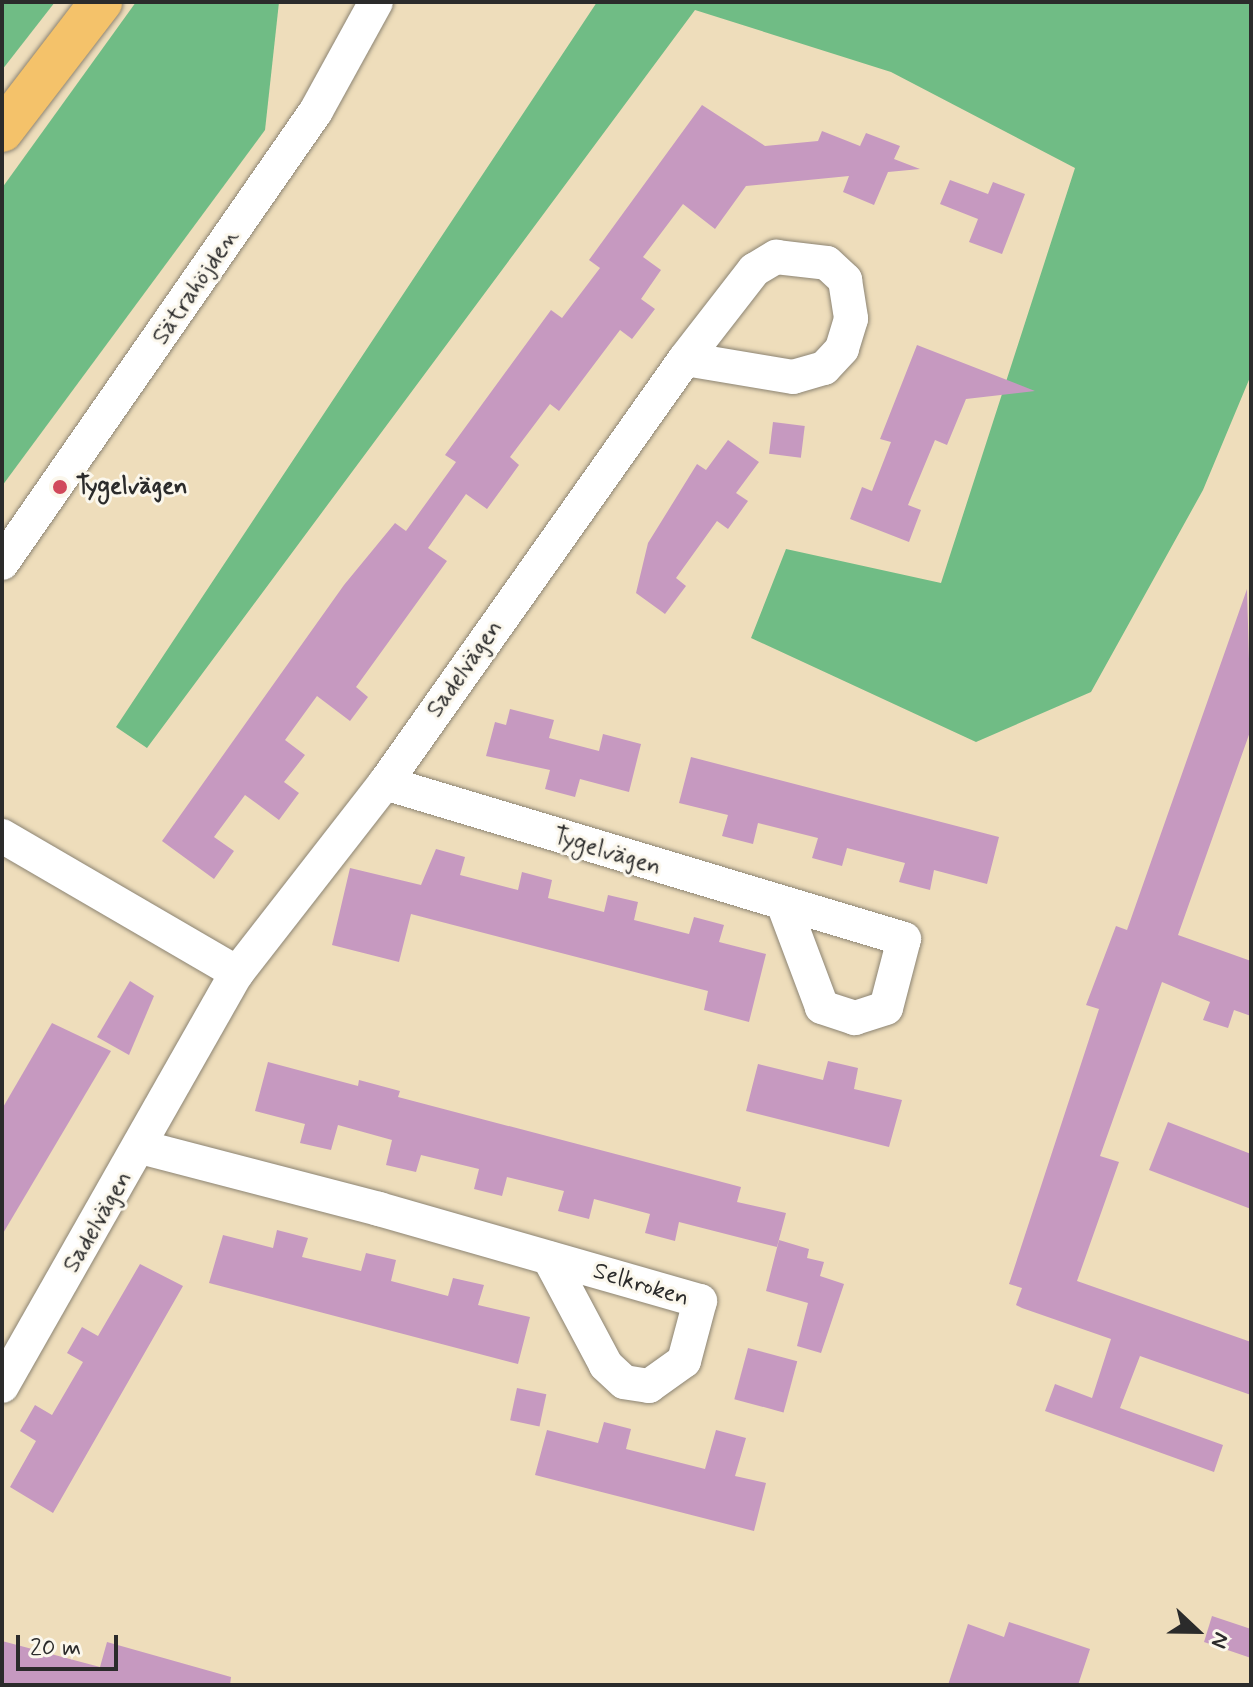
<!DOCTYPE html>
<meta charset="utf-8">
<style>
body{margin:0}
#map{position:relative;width:1253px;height:1687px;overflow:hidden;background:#edb;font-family:Mynerve,sans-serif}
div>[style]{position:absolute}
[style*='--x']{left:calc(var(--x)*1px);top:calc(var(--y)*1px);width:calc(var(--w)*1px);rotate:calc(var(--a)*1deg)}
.forest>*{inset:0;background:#70bc85}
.building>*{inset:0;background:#c699c0;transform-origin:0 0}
.roads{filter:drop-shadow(0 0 2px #8c8473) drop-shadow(0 0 2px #8c8473)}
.minor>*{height:34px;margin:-17px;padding:0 17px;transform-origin:17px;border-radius:17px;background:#fff}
.major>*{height:42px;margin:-21px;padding:0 21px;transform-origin:21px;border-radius:21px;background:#f4c26a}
.dots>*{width:22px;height:22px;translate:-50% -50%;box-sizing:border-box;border:4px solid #fbf7ec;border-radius:50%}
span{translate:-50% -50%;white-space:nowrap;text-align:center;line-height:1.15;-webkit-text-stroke:6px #fbf7ec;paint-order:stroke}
.street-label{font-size:24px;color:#2b2b2b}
.poi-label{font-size:24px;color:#2b2b2b;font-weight:700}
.left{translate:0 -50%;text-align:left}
.frame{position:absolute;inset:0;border:4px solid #2b2b2b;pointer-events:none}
.north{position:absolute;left:1157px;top:1591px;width:80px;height:80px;-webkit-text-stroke:6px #fbf7ec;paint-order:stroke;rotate:112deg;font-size:22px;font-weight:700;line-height:32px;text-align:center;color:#2b2b2b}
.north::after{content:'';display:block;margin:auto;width:28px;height:36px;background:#2b2b2b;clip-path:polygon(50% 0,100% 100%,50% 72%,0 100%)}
.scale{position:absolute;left:16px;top:1635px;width:102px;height:36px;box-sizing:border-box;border:4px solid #2b2b2b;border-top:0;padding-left:10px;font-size:24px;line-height:28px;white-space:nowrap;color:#2b2b2b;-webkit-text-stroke:6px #fbf7ec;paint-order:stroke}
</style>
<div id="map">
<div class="forest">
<i style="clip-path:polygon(2px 2px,55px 2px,2px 70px)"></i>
<i style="clip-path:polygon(136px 2px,279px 2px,265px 130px,2px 486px,2px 188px)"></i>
<i style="clip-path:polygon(597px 2px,1251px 2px,1251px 375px,1203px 490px,1091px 692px,976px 742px,751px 638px,786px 549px,941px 583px,1075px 168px,891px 72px,695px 10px,147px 748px,116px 727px)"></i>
</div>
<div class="building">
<i style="clip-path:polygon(702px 105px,765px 146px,818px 141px,822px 131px,860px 146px,866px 133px,900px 146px,894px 159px,920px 169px,888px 172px,874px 205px,843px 192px,849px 176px,746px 186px,715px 229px,683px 204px,643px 257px,661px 270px,641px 299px,655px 309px,632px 339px,620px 330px,559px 411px,550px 404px,510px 457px,519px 465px,487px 509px,466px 494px,428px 548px,447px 561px,356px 687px,368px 697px,350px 721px,317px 696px,285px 740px,305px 755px,284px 782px,299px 793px,279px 820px,245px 795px,214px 837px,234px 851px,214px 879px,162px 841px,344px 585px,395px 523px,406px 531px,456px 462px,445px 455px,551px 310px,562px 318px,600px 268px,589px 260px)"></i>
<i style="clip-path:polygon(950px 180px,988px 194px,993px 182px,1025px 194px,1002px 254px,969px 242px,978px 219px,940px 204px)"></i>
<i style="clip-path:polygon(917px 345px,1035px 391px,966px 399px,947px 445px,935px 440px,908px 505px,921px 510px,909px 542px,850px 519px,862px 487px,872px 491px,891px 442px,880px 439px)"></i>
<i style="left:773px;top:422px;width:32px;height:32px;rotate:7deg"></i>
<i style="clip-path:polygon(728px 440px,759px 462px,736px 493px,748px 501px,728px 529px,717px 521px,676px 578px,686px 586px,665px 614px,636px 593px,648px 543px,697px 464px,706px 470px)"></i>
<i style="clip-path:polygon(1247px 589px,1251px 729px,1178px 935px,1251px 961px,1251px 1016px,1234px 1010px,1228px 1028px,1203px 1020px,1210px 1002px,1162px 982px,1100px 1156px,1119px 1162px,1077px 1281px,1251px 1342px,1251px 1395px,1140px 1356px,1120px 1408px,1223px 1445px,1214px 1472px,1045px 1411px,1055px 1384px,1092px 1398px,1111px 1339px,1022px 1308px,1016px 1305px,1022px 1288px,1009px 1284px,1099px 1009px,1086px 1005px,1116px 926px,1127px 930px)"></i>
<i style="clip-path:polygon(510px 709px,554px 720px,549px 738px,599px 751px,603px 734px,641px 744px,629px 792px,580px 779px,575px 797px,545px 789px,550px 770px,486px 756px,495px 722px,506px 725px)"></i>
<i style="clip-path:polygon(691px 757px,999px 837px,987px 884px,934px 870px,930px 890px,899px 882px,905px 863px,847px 848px,842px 866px,812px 858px,818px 838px,758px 823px,753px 844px,722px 836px,728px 815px,679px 803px)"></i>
<i style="clip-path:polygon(436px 849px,465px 857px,460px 875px,518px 890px,522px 872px,552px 880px,548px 898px,604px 912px,608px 895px,638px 902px,634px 920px,689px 934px,694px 917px,724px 925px,719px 942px,766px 954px,749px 1022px,704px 1010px,708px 991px,411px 914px,399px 962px,332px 945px,350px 868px,421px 885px)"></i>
<i style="clip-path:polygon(130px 981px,154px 996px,129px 1055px,97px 1037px)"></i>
<i style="clip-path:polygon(52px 1023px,111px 1051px,2px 1235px,2px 1109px)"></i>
<i style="clip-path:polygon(828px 1061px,858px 1068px,854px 1089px,902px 1100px,889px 1147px,746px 1111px,758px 1064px,823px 1080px)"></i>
<i style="clip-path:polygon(268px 1062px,358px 1086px,359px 1080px,400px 1091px,398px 1097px,741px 1187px,737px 1202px,786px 1213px,777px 1247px,679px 1222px,675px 1241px,645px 1233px,650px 1214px,594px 1199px,589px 1219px,558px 1211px,564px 1191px,507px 1177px,502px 1196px,474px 1189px,479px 1169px,421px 1155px,416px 1172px,386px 1165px,392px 1140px,338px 1125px,331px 1150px,300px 1143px,305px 1124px,255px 1111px)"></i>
<i style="clip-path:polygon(1168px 1122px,1251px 1154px,1251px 1209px,1149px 1170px)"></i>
<i style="clip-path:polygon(277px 1230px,308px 1238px,302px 1257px,361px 1271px,366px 1253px,396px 1260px,391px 1281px,448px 1296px,453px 1278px,484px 1285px,478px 1305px,530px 1317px,518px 1364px,209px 1283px,223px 1235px,273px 1248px)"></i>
<i style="clip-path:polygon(779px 1240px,809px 1249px,807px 1258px,824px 1262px,820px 1276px,844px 1284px,821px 1353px,797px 1346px,808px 1303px,766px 1291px)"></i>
<i style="clip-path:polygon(140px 1264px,183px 1286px,53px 1513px,10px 1487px,36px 1441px,20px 1431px,35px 1405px,52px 1415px,83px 1362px,67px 1353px,82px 1327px,98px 1336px)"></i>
<i style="left:748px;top:1348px;width:51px;height:53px;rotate:15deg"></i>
<i style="left:517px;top:1388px;width:30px;height:33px;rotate:12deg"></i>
<i style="clip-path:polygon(604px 1422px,631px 1429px,626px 1449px,705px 1469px,716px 1430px,746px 1438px,735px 1476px,766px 1483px,754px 1531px,535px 1475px,547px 1430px,598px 1443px)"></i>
<i style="clip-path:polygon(1212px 1616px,1251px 1629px,1251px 1658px,1204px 1642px)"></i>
<i style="clip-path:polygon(1009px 1622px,1090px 1649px,1078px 1685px,948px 1685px,968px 1624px,1004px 1637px)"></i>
<i style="clip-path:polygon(2px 1641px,100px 1667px,107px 1642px,231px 1677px,230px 1685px,2px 1685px)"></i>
</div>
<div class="roads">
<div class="minor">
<i style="--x:2;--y:563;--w:550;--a:-55.21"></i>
<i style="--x:316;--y:111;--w:124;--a:-61.2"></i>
<i style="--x:385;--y:783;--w:542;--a:16.73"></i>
<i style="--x:904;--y:939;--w:71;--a:104.6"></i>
<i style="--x:886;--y:1008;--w:33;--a:162"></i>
<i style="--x:855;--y:1018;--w:35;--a:-162"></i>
<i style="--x:822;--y:1007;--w:108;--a:-110.6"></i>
<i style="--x:2;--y:836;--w:272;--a:30.2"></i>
<i style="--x:141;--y:1147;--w:246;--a:14.6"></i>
<i style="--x:379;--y:1209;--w:334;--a:16"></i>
<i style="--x:700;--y:1301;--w:62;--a:104.9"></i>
<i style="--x:684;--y:1361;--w:43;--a:144.5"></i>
<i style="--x:649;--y:1386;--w:25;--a:-171"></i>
<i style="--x:624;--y:1382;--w:25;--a:-137"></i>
<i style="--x:606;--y:1365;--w:121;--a:-118"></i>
<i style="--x:2;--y:1386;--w:475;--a:-60.4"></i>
<i style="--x:237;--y:973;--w:241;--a:-52.1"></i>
<i style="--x:385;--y:783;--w:519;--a:-54.72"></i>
<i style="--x:685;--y:359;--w:113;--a:-52.2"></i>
<i style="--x:754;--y:270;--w:26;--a:-31"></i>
<i style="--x:776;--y:257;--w:51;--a:6.7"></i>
<i style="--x:827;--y:263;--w:25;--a:43"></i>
<i style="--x:845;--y:280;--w:39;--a:81"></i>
<i style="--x:851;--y:319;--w:31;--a:107"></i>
<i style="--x:842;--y:349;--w:26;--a:133"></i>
<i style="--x:824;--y:368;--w:32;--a:164"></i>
<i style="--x:793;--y:377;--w:109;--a:-170.5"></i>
</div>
<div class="major">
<i style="--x:2;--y:131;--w:163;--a:-52.5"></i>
</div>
</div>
<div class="dots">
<i style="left:60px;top:487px;background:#d1495b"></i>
</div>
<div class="street-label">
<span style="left:196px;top:287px;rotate:-56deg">Sätrahöjden</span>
<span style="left:465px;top:669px;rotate:-55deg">Sadelvägen</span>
<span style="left:607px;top:852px;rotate:17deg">Tygelvägen</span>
<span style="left:98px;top:1222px;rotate:-60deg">Sadelvägen</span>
<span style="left:641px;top:1285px;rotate:17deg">Selkroken</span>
</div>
<div class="poi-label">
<span class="left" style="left:76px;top:487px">Tygelvägen</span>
</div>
<div class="frame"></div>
<div class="north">N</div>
<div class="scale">20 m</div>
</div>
